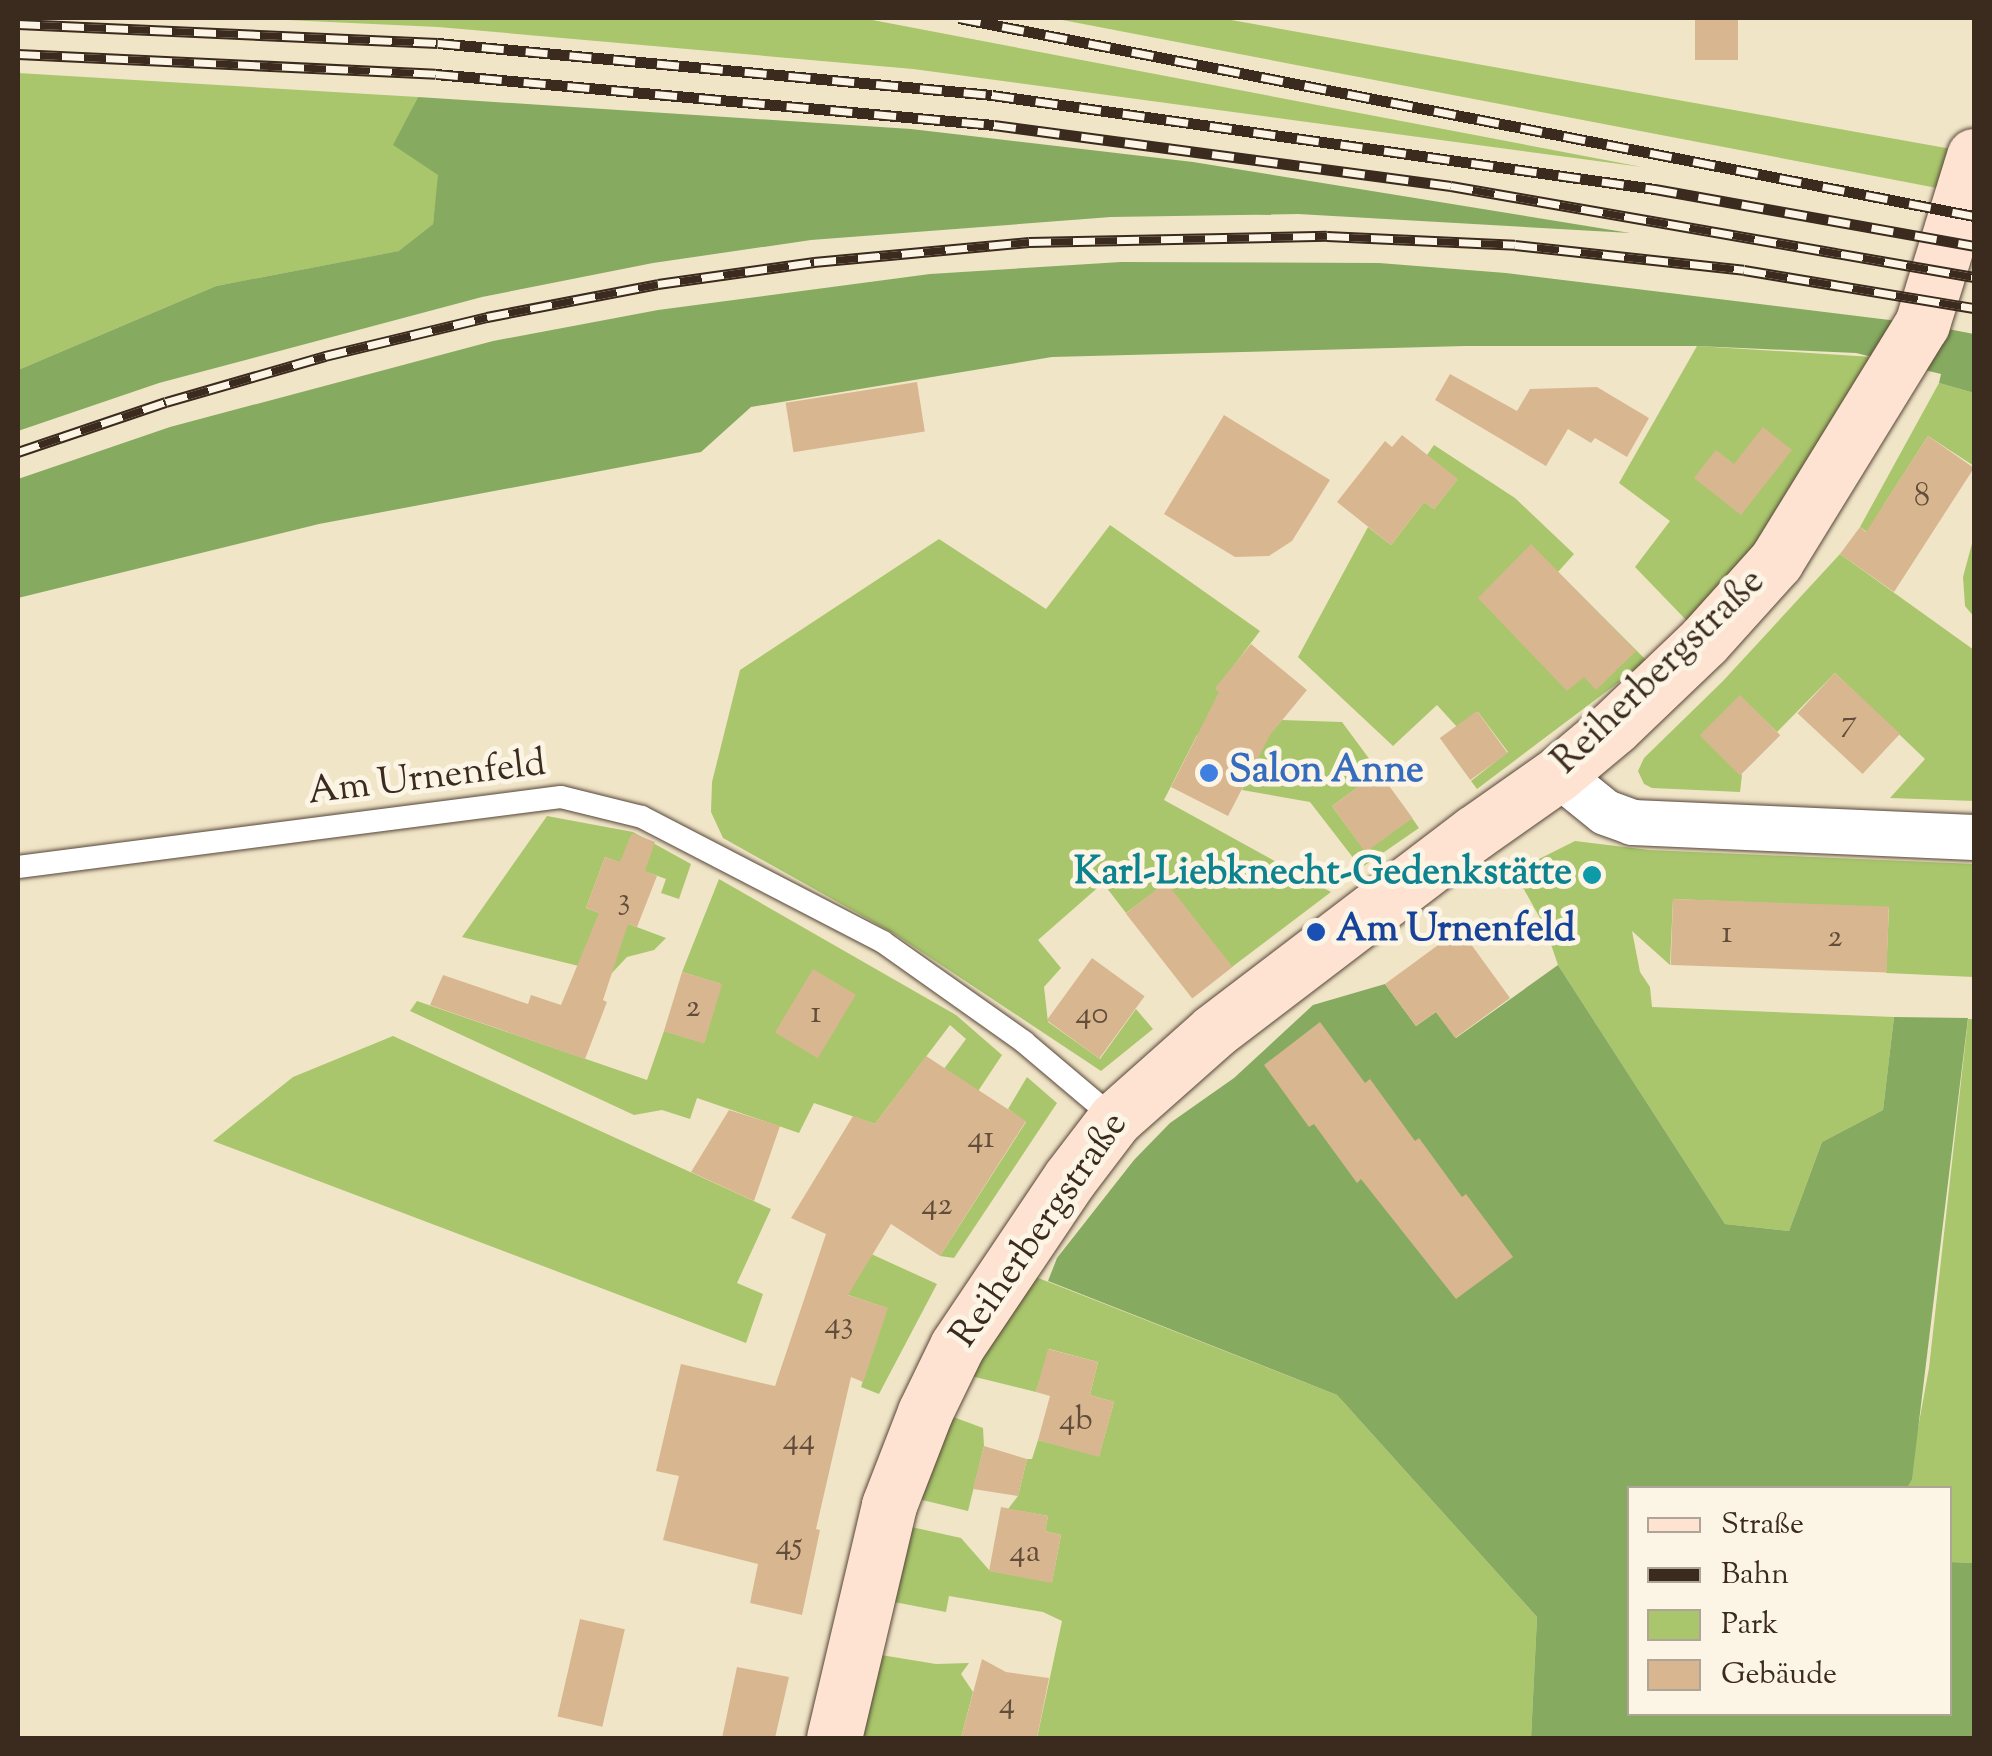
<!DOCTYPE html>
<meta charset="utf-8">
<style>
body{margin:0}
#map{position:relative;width:1992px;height:1756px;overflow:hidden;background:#f1e5c8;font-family:"Sorts Mill Goudy",serif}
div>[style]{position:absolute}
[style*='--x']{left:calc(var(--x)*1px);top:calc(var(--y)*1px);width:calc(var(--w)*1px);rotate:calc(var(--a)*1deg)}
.green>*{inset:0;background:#a9c66c}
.forest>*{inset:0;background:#86ab60}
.building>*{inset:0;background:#d8b790;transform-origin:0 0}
.roads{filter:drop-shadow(0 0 2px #564638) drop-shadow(0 0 2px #564638)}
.lane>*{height:22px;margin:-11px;padding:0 11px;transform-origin:11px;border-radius:11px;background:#fff}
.street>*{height:45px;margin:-22.5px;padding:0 22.5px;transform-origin:22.5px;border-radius:22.5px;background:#fff}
.secondary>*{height:55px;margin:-27.5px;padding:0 27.5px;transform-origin:27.5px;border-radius:27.5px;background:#fee3d2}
.rail>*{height:11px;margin-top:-5.5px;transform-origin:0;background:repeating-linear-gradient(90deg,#fcf5e5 0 22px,#3b2a1e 0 44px);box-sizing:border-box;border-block:2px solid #3b2a1e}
.dots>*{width:28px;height:28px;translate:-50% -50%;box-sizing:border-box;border:5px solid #fcf5e5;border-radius:50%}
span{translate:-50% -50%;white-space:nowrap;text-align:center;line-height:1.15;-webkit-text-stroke:10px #fcf5e5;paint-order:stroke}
.number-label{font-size:32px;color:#624d3a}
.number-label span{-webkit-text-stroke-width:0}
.street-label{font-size:38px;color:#3b2a1e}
.shop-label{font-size:38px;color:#366cbe;font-weight:700}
.left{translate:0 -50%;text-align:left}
.culture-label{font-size:38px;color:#0d838f;font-weight:700}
.right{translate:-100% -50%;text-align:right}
.transit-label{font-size:38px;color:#164399;font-weight:700}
.frame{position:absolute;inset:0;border:20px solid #3b2a1e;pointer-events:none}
.legend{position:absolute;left:1627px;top:1486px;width:325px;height:230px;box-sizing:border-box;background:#fcf5e5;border:2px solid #afa495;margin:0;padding:12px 18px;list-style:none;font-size:30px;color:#3b2a1e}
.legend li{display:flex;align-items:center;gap:20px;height:50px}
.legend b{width:50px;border:2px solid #afa495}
</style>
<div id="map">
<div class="green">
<i style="clip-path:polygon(246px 18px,862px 18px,1642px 167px,913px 69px,438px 27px)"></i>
<i style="clip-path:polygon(1052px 18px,1220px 18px,1974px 153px,1963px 193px)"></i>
<i style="clip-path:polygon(18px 73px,418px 97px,394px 145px,439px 175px,433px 224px,400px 251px,216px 286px,18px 370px)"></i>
<i style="clip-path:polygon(1697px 346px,1873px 357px,1754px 550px,1689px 623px,1635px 567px,1670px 521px,1619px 483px)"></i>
<i style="clip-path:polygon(1939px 383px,1974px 393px,1974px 466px,1928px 436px,1883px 506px,1888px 547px,1860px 527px)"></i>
<i style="clip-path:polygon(1434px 445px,1515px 498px,1574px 554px,1558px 572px,1647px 661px,1477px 789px,1471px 781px,1508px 752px,1478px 712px,1457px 727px,1437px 705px,1393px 746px,1298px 657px,1368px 527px,1391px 545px,1424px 502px,1434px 509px,1457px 480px,1427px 455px)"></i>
<i style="clip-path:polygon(1110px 525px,1260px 631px,1216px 689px,1270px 734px,1282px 720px,1342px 722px,1379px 772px,1332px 806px,1365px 851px,1412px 818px,1419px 828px,1361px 868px,1310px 802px,1242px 790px,1254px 764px,1197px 735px,1164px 800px,1331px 892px,1232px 967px,1166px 883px,1126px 913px,1103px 883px,1038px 940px,1061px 968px,1044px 987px,1048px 1022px,1100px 1059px,1136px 1009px,1153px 1029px,1101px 1071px,893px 933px,723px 838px,711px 812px,712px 782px,740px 670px,939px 539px,1046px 609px)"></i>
<i style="clip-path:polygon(1974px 536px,1974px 617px,1965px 606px,1963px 577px)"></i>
<i style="clip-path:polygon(1840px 554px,1974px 650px,1974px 801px,1890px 798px,1925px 759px,1835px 673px,1777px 732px,1740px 696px,1702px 735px,1742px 775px,1740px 792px,1652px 788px,1644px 784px,1638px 771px,1644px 758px,1723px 681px)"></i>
<i style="clip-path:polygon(547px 816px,633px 832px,691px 864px,679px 899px,661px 893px,666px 879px,605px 857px,586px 908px,666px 938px,654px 950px,627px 957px,611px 974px,462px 937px)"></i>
<i style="clip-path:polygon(1575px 841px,1649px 850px,1974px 864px,1974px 977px,1886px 973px,1889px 908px,1673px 899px,1670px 965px,1632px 931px,1640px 972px,1650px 987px,1652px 1007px,1894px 1017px,1883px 1110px,1822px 1142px,1789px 1231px,1725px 1224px,1558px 965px,1545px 927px,1521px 884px,1537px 860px)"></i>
<i style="clip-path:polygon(719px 879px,956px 1015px,1002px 1055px,935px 1156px,895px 1135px,966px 1039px,950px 1025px,875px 1124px,814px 1103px,799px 1133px,697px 1098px,690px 1119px,662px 1110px,634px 1115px,410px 1011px,417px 1001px,647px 1080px,664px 1031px,704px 1043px,721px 984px,682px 972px)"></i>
<i style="clip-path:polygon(1968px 1019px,1974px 1019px,1974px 1563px,1950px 1562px,1950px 1488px,1907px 1488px,1929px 1368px)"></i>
<i style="clip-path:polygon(393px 1036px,771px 1209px,737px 1283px,763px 1294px,746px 1343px,213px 1141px,293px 1077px)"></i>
<i style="clip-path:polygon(1027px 1077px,1057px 1103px,954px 1258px,940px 1256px,1026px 1122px,1008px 1109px)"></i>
<i style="clip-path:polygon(834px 1237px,937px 1284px,879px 1394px,861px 1387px,887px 1308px,810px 1282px)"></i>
<i style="clip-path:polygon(1028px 1274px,1337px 1395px,1537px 1617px,1531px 1738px,1037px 1738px,1062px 1621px,1043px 1612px,949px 1596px,946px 1612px,889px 1601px,907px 1526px,961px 1538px,990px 1571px,1052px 1582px,1061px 1535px,1045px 1531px,1048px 1516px,1021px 1511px,998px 1522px,1018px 1496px,1027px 1459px,1032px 1459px,1038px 1440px,1099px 1456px,1114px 1402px,1090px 1395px,1098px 1362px,1049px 1349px,1036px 1392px,967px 1375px)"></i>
<i style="clip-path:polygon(948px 1415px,983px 1428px,984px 1446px,968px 1511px,914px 1498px)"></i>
<i style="clip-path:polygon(875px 1654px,936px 1664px,969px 1663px,961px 1674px,973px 1692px,961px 1738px,858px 1738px)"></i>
</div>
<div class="forest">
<i style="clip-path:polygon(418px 97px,911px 129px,1193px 162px,1630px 233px,1298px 214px,1111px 217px,811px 240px,653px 263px,482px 297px,159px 383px,18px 431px,18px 370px,216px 286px,399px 251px,433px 224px,438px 175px,393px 145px)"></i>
<i style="clip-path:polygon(1121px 262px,1379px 263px,1506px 273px,1922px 324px,1974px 334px,1974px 393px,1939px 383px,1941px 374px,1856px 353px,1697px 346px,1465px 346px,1052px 357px,751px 407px,701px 452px,319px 524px,18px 598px,18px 479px,170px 427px,493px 341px,658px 310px,930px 274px)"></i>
<i style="clip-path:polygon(1558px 965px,1725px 1224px,1789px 1231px,1822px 1142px,1883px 1110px,1894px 1017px,1968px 1018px,1912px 1479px,1907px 1488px,1630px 1488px,1630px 1714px,1950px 1714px,1950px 1562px,1974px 1563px,1974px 1738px,1531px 1738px,1537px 1617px,1337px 1395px,1048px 1281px,1057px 1258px,1134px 1160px,1170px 1123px,1234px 1078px,1313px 1005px,1385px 984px,1416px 1026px,1436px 1012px,1456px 1038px)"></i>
</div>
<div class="building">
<i style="left:1695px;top:18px;width:43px;height:42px"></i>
<i style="clip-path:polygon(1450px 374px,1517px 411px,1530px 389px,1597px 387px,1649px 418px,1627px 457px,1595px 438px,1591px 443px,1568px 429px,1546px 466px,1435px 400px)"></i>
<i style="left:917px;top:382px;width:50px;height:133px;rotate:81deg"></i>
<i style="clip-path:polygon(1224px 415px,1330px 480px,1292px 541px,1269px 556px,1235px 557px,1164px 514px)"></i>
<i style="clip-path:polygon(1763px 427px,1792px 450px,1741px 515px,1694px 478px,1716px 450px,1734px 464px)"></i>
<i style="clip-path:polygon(1402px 435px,1458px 479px,1434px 509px,1424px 502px,1391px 545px,1337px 502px,1385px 441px,1392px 447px)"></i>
<i style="clip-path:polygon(1928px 436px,1974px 468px,1894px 592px,1840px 554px,1860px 527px,1866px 532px)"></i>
<i style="clip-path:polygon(1531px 544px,1636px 651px,1596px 690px,1584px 677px,1567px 691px,1478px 598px)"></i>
<i style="clip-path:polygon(1251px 644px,1307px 690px,1270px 735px,1228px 816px,1171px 787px,1219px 692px,1215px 688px)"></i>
<i style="left:1835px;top:673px;width:89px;height:55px;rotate:43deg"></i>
<i style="left:1740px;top:695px;width:57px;height:57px;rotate:45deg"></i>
<i style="left:1477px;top:711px;width:52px;height:46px;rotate:54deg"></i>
<i style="left:1379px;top:772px;width:57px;height:58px;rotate:54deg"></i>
<i style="clip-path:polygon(632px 833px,655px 842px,645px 871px,657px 876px,637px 927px,628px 924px,603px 1000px,607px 1002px,585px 1059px,430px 1005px,443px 975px,528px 1004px,531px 995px,561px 1005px,599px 913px,586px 908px,605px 857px,620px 862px)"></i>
<i style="left:1166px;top:882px;width:108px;height:51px;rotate:52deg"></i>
<i style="left:1673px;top:899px;width:216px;height:66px;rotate:2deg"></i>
<i style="clip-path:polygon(1460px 929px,1510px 998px,1455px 1038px,1436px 1012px,1416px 1026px,1385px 984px)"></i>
<i style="left:1092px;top:958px;width:65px;height:77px;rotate:36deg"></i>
<i style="left:813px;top:969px;width:50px;height:74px;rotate:31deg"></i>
<i style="left:682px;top:972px;width:42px;height:62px;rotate:17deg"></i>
<i style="clip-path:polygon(1320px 1022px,1365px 1083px,1370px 1079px,1415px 1141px,1419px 1138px,1462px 1197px,1466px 1194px,1513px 1257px,1456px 1299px,1361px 1179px,1357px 1183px,1314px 1124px,1309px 1127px,1264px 1065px)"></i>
<i style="clip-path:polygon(926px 1056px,1026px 1121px,940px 1256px,891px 1224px,848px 1295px,888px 1308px,863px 1382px,851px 1377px,816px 1529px,820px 1530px,802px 1615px,750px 1603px,758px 1564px,663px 1540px,679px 1476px,656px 1471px,681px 1364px,775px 1386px,826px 1234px,791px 1218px,853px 1116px,875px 1124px)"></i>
<i style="clip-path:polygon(729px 1110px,780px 1126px,754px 1201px,691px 1172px)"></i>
<i style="clip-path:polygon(1048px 1349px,1098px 1362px,1090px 1395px,1114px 1402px,1099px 1457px,1038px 1440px,1050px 1396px,1036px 1392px)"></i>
<i style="clip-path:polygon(984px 1446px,1027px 1459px,1018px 1496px,973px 1489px)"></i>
<i style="clip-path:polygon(1001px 1507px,1048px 1516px,1045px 1531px,1061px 1535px,1052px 1583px,989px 1571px)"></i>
<i style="left:580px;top:1619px;width:46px;height:100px;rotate:13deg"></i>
<i style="clip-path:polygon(982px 1659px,1006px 1672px,1049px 1678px,1037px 1738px,961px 1738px)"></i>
<i style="clip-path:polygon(737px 1667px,789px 1677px,775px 1738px,722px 1738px)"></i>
</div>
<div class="roads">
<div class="lane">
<i style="--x:18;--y:867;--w:547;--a:-7.35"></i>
<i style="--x:561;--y:797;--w:83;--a:13.9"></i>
<i style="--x:642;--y:817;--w:271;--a:27.4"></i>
<i style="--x:883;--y:942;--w:173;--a:35.3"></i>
<i style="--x:1024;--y:1042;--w:119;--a:40.2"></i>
</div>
<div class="street">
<i style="--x:1558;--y:774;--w:60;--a:39"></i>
<i style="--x:1605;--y:812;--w:29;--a:20"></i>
<i style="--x:1632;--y:822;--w:342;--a:2.5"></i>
</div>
<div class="secondary">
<i style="--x:834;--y:1738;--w:239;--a:-76.7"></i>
<i style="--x:889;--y:1505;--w:100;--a:-68.8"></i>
<i style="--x:925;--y:1412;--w:73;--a:-64.1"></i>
<i style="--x:957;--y:1346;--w:202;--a:-56.1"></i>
<i style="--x:1070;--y:1178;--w:74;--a:-52.7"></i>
<i style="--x:1115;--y:1119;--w:132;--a:-41.6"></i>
<i style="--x:1214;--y:1031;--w:327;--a:-37.3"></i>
<i style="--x:1474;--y:833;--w:103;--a:-35.1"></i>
<i style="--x:1558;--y:774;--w:73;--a:-40"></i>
<i style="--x:1614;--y:727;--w:124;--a:-43.7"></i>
<i style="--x:1704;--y:641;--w:108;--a:-48"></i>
<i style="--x:1776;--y:561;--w:278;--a:-58.4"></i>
<i style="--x:1922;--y:324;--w:176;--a:-72.8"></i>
</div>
</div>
<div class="rail">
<i style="--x:959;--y:18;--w:1034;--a:11.04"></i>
<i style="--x:18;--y:24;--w:420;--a:2.6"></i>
<i style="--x:438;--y:43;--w:556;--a:5.36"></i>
<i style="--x:992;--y:95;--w:670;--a:8.07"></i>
<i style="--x:1655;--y:189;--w:324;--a:10.1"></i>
<i style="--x:18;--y:54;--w:418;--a:2.7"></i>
<i style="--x:436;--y:74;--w:560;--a:5.22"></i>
<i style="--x:994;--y:125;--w:461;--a:7.6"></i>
<i style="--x:1451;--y:186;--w:531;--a:9.87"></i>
<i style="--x:18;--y:452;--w:156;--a:-18.7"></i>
<i style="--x:166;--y:402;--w:166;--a:-16.1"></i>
<i style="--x:325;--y:356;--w:167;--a:-13.5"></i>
<i style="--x:487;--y:317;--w:174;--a:-10.9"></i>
<i style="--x:658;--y:284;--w:158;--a:-8"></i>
<i style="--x:814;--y:262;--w:216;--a:-5.3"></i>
<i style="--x:1029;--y:242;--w:298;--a:-1.2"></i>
<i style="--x:1327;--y:236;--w:188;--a:2.7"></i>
<i style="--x:1515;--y:245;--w:230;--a:6.2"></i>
<i style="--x:1744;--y:270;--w:233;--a:9.4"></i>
</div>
<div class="dots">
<i style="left:1209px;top:773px;background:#3f7fe0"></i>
<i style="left:1592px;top:875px;background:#0f9aa8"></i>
<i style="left:1316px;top:932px;background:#1a4fb4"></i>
</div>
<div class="number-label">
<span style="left:1922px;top:497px">8</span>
<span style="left:1849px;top:723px">7</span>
<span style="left:624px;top:901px">3</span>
<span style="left:1727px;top:934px">1</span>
<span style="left:1835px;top:938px">2</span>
<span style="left:693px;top:1008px">2</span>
<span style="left:816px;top:1014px">1</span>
<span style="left:1092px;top:1015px">40</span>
<span style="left:981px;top:1139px">41</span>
<span style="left:937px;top:1206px">42</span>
<span style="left:839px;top:1325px">43</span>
<span style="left:1076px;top:1421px">4b</span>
<span style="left:799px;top:1441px">44</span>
<span style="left:789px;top:1546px">45</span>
<span style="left:1025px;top:1553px">4a</span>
<span style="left:1007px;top:1705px">4</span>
</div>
<div class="street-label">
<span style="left:1660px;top:673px;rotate:-44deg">Reiherbergstraße</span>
<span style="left:427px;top:780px;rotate:-7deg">Am Urnenfeld</span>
<span style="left:1041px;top:1231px;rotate:-55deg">Reiherbergstraße</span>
</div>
<div class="shop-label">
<span class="left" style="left:1229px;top:773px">Salon Anne</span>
</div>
<div class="culture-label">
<span class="right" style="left:1572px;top:875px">Karl-Liebknecht-Gedenkstätte</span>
</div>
<div class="transit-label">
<span class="left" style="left:1336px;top:932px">Am Urnenfeld</span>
</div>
<div class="frame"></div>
<ul class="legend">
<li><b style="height:12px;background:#fee3d2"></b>Straße</li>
<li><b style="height:12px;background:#3b2a1e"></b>Bahn</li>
<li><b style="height:28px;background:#a9c66c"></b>Park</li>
<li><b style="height:28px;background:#d8b790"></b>Gebäude</li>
</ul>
</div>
